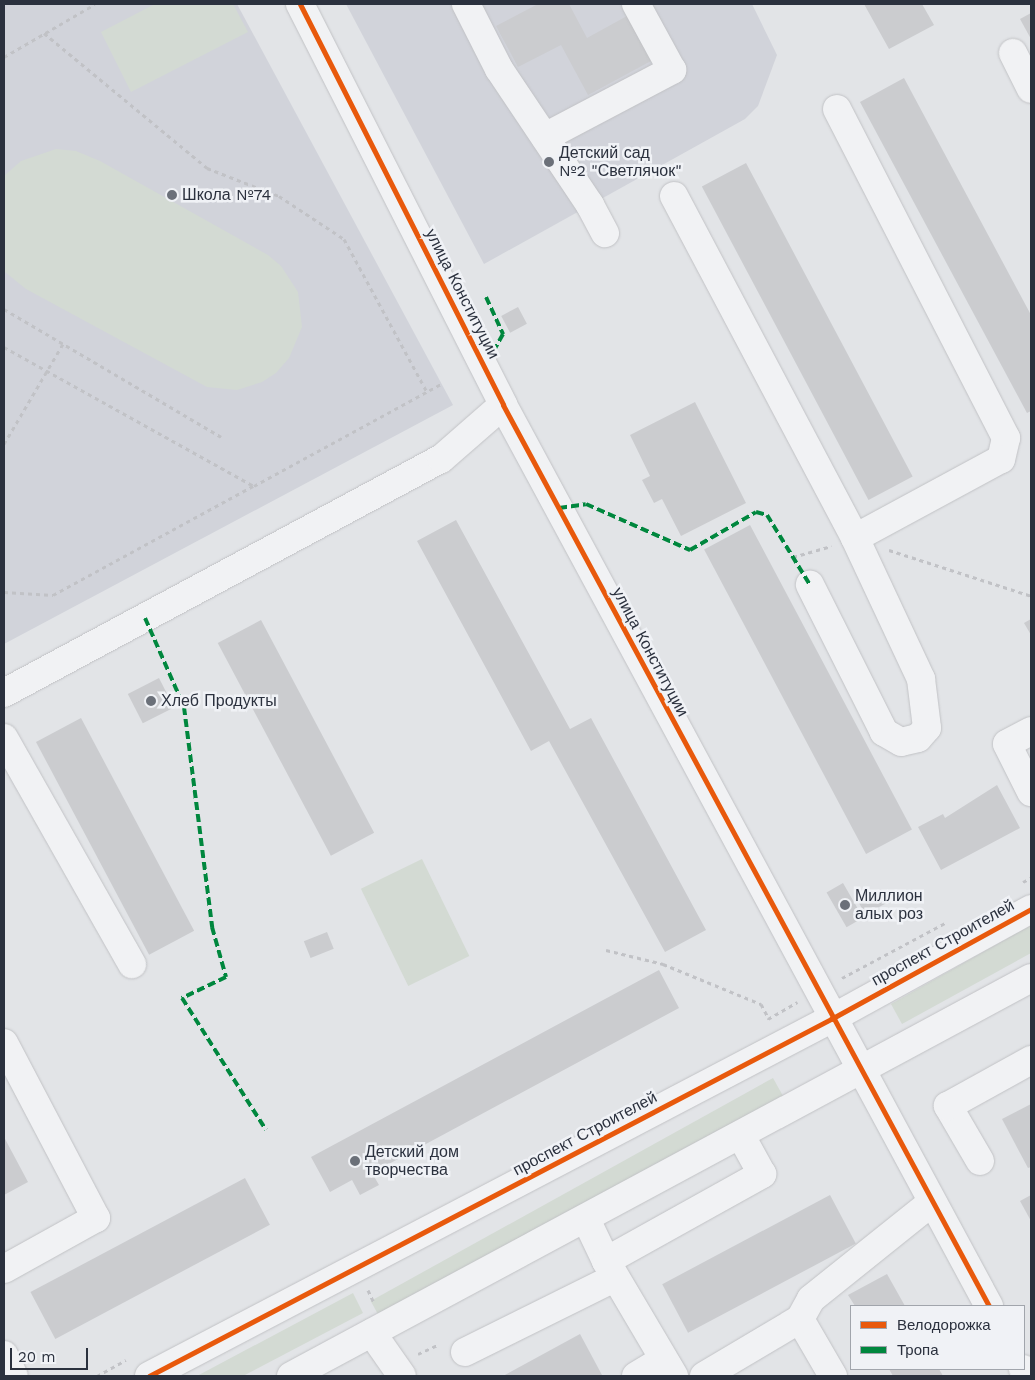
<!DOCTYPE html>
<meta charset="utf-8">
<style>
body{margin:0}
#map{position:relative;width:1035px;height:1380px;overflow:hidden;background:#e2e4e7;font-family:"Work Sans",sans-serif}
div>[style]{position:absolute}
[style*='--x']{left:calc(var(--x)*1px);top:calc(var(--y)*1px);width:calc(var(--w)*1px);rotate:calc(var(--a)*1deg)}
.built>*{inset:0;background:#d1d3da}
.green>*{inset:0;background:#d3dad3;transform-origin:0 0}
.building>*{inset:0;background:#cbcccf;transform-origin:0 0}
.path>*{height:3px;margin-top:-1.5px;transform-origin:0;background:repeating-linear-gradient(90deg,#c1c2c6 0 4px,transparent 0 8px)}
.roads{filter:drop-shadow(0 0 1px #c1c2c5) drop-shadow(0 0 1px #c1c2c5)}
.minor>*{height:28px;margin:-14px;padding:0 14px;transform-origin:14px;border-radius:14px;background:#f1f2f4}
.quiet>*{height:4px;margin-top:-2px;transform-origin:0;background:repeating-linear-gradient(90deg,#00873e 0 8px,transparent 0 12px)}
.cycleway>*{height:5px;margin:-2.5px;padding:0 2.5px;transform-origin:2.5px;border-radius:2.5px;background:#e8590c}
.dots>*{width:14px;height:14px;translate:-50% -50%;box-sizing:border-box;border:2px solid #f0f2f6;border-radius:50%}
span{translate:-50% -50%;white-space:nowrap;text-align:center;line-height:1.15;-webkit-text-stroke:5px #f0f2f6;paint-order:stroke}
.poi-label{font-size:16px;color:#2b313e}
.left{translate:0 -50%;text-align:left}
.street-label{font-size:16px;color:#2b313e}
.frame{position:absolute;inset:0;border:5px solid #2b313e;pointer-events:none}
.legend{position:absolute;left:850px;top:1305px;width:175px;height:65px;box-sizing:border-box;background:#f0f2f6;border:1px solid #a1a5ac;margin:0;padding:6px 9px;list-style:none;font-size:15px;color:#2b313e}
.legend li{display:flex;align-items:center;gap:10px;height:25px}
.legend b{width:25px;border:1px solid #a1a5ac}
.scale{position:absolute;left:10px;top:1348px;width:78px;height:22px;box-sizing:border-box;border:2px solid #2b313e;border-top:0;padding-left:6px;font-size:15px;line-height:18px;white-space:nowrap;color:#2b313e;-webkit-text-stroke:4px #f0f2f6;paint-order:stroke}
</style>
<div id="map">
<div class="built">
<i style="clip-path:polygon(8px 4px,237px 4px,453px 405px,4px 644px,4px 6px)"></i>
<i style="clip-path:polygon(346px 4px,752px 4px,777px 55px,758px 106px,745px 119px,484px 264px)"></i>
</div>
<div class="green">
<i style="clip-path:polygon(155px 4px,233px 4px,248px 32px,131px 92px,101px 32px)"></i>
<i style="clip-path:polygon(56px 149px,76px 151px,100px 161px,268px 255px,281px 266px,298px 292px,302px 327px,289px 358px,276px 373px,262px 382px,237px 390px,207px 387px,26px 289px,5px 272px,4px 176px,21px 161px)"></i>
<i style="left:422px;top:859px;width:108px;height:68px;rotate:64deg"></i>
<i style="clip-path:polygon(1031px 925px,1031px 953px,902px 1024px,891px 1004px)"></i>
<i style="left:773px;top:1078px;width:23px;height:460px;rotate:61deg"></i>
<i style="clip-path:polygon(353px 1293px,363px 1313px,243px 1376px,197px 1376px)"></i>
</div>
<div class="building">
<i style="clip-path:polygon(538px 4px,569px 4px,587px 38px,627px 16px,651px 61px,588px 95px,561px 45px,518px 67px,496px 26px)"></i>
<i style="clip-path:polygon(864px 4px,922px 4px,934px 25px,889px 49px)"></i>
<i style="clip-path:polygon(1031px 13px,1031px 39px,1020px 19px)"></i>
<i style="clip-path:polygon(904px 78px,1031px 315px,1031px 411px,1027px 413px,860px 102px)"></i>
<i style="left:746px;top:163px;width:355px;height:50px;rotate:62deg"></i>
<i style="left:518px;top:307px;width:19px;height:19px;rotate:62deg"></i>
<i style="clip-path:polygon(695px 402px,746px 503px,681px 536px,662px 499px,654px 503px,642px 480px,650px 476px,630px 435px)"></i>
<i style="clip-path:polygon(456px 520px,570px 729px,591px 718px,706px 930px,665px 952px,549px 741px,531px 751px,417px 541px)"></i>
<i style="left:750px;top:525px;width:345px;height:52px;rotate:62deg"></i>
<i style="clip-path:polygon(1031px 619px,1031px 635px,1024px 623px)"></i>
<i style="left:261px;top:620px;width:241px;height:49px;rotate:62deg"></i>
<i style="left:159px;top:678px;width:33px;height:35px;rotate:63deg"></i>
<i style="left:81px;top:718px;width:241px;height:51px;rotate:62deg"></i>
<i style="clip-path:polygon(997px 785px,1020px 828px,941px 870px,918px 827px,943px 814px,945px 818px)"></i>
<i style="left:843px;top:883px;width:40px;height:19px;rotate:60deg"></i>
<i style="left:881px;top:889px;width:15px;height:26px;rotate:62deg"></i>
<i style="left:327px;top:932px;width:18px;height:25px;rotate:68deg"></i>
<i style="clip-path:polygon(659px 970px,679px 1008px,372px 1173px,379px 1185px,360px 1195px,352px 1180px,330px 1192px,311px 1157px)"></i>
<i style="clip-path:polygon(1031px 1104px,1031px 1167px,1028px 1168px,1002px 1119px)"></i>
<i style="clip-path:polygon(4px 1137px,28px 1182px,4px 1195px)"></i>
<i style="left:245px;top:1178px;width:53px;height:243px;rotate:62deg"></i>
<i style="left:830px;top:1195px;width:55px;height:190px;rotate:62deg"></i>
<i style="clip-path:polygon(1031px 1195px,1031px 1221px,1020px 1201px)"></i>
<i style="clip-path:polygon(887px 1274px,905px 1306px,855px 1306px,848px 1295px)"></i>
<i style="clip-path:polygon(580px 1334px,602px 1375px,599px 1376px,503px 1376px)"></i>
<i style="clip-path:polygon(889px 1369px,939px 1369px,943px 1376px,893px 1376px)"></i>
</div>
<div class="path">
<i style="--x:44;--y:33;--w:212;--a:39.6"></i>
<i style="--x:207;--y:168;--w:77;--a:21.3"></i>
<i style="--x:279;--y:196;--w:78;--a:33.5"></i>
<i style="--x:344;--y:239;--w:174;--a:61.5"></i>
<i style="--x:4;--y:57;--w:105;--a:-30.2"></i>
<i style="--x:4;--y:309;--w:252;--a:30.5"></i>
<i style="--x:4;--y:347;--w:286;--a:29.1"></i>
<i style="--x:254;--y:486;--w:213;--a:-28.6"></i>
<i style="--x:4;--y:444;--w:116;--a:-59.5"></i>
<i style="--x:889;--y:550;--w:149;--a:17.9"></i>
<i style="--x:793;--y:557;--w:40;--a:-16"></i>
<i style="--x:4;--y:592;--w:49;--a:3.5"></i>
<i style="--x:53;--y:595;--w:228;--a:-28.6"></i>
<i style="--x:1023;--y:882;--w:9;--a:-27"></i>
<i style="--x:606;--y:950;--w:59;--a:13.8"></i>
<i style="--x:663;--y:964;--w:106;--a:22.2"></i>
<i style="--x:761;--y:1004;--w:17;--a:62"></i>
<i style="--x:842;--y:978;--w:119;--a:-28.1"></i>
<i style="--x:768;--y:1019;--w:34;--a:-30"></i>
<i style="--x:368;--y:1290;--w:14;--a:65"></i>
<i style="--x:418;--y:1354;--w:23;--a:-25"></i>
<i style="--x:97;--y:1376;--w:33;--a:-29"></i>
</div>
<div class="roads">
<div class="minor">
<i style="--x:300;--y:4;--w:449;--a:63.1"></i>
<i style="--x:503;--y:405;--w:1024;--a:61.66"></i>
<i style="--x:466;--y:4;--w:73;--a:63.1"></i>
<i style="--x:499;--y:69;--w:164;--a:56.2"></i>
<i style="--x:590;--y:205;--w:32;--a:62"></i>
<i style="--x:1013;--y:53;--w:40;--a:63.4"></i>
<i style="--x:837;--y:109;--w:370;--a:62.8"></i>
<i style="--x:1006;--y:438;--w:22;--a:103"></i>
<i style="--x:1001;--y:459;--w:166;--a:151.6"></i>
<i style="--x:545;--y:137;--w:144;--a:-27.8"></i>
<i style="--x:672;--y:70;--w:75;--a:-118.6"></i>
<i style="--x:674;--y:196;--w:387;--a:62.1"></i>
<i style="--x:855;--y:538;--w:156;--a:64.9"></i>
<i style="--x:921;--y:679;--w:49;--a:83"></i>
<i style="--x:927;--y:728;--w:13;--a:132"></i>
<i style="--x:918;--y:738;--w:17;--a:167"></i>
<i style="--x:901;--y:742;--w:20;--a:-150"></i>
<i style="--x:884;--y:732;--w:165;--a:-116.7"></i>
<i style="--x:4;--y:693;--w:496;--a:-28.2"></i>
<i style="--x:441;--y:459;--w:82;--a:-41.1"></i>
<i style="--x:1031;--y:731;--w:27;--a:152"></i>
<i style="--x:1007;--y:744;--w:54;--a:63.4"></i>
<i style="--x:4;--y:738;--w:260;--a:60.5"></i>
<i style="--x:4;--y:1043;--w:198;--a:62.3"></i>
<i style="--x:96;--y:1218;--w:105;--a:151"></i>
<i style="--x:980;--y:1161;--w:64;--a:-120.2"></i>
<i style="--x:948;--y:1106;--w:95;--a:-29"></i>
<i style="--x:586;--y:1219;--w:47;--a:64.5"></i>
<i style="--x:372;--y:1333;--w:52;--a:55.1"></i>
<i style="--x:465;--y:1352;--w:166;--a:-26.4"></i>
<i style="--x:4;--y:1355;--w:23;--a:65"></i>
<i style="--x:1023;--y:1369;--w:8;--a:60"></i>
<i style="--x:149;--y:1376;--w:770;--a:-27.63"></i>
<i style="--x:831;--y:1019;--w:228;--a:-28.8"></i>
<i style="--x:291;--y:1376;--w:840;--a:-28.27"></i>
<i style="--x:636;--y:1376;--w:31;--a:-31"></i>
<i style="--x:674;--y:1376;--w:134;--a:-120.6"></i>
<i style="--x:606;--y:1261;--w:179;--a:-29.1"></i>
<i style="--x:762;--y:1174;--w:43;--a:-118.9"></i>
<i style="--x:704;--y:1376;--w:112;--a:-30.7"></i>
<i style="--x:833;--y:1376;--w:66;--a:-120.1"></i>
<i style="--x:800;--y:1319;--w:23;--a:-61"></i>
<i style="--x:811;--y:1299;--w:155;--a:-38.7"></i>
</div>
</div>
<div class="quiet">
<i style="--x:486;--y:297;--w:41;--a:65.3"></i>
<i style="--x:503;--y:334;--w:25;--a:119"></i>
<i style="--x:559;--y:508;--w:27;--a:-8"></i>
<i style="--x:586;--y:504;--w:114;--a:23.9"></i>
<i style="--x:690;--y:550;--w:76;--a:-29.9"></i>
<i style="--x:756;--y:512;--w:11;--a:15"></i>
<i style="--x:767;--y:515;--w:82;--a:58.4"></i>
<i style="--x:145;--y:618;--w:97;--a:66.3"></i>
<i style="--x:184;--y:707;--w:222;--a:82.7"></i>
<i style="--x:212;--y:927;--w:52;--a:74.4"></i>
<i style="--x:226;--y:977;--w:49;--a:154.5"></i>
<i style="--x:182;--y:998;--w:156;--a:57.5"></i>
</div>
<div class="cycleway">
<i style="--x:300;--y:4;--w:449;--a:63.1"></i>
<i style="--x:503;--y:405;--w:1024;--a:61.66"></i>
<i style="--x:149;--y:1376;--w:770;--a:-27.63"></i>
<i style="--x:831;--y:1019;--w:228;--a:-28.8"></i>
</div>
<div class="dots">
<i style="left:549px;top:162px;background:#6b7079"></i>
<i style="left:172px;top:195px;background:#6b7079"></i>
<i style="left:151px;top:701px;background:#6b7079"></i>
<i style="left:845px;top:905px;background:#6b7079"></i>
<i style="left:355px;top:1161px;background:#6b7079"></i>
</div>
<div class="poi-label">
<span class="left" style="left:559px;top:162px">Детский сад<br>№2 "Светлячок"</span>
<span class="left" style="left:182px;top:195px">Школа №74</span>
<span class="left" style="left:161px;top:701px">Хлеб Продукты</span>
<span class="left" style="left:855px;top:905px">Миллион<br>алых роз</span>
<span class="left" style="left:365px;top:1161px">Детский дом<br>творчества</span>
</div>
<div class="street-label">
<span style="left:462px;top:294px;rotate:63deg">улица Конституции</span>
<span style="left:650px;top:652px;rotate:62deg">улица Конституции</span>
<span style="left:943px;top:943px;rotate:-29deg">проспект Строителей</span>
<span style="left:585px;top:1134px;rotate:-28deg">проспект Строителей</span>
</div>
<div class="frame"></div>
<ul class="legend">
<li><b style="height:6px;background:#e8590c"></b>Велодорожка</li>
<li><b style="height:6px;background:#00873e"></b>Тропа</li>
</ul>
<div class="scale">20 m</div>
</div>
